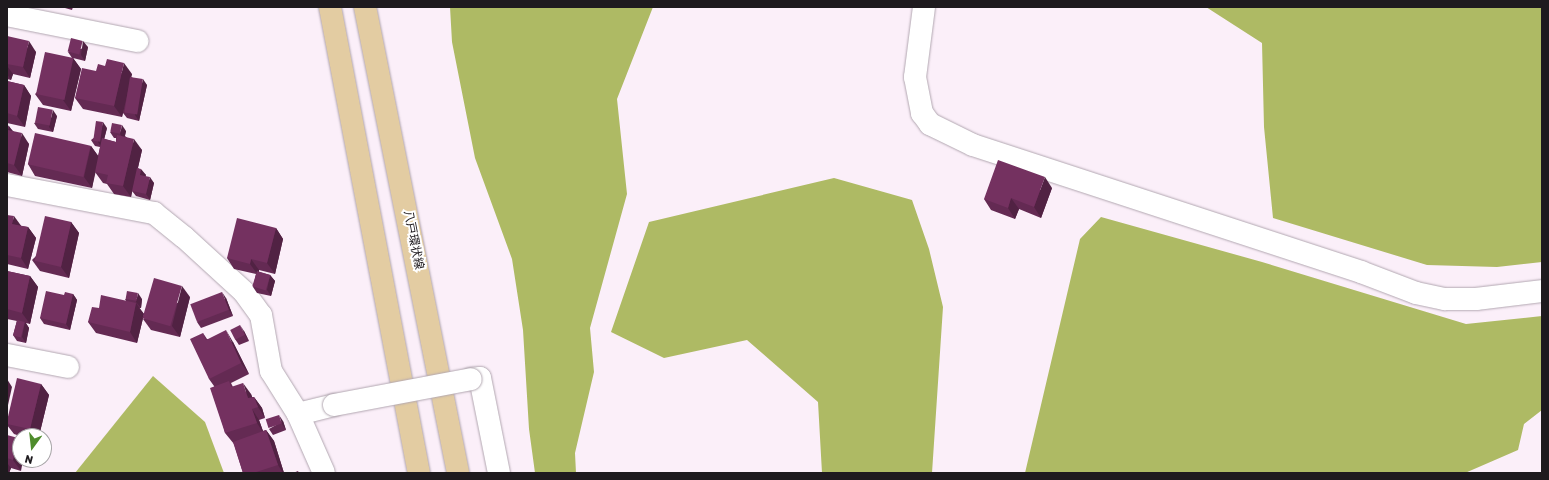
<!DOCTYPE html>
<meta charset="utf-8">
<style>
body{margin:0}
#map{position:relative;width:1549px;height:480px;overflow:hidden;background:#fbeff9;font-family:Rubik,"Noto Sans JP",sans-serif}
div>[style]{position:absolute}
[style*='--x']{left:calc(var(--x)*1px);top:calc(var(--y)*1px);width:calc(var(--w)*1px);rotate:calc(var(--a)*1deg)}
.forest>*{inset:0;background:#aeba64}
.roads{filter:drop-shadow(0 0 1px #b2a7b1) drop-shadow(0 0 1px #b2a7b1)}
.street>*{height:22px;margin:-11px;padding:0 11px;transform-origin:11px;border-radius:11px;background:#fff}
.primary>*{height:22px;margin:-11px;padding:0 11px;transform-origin:11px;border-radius:11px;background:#e3cca2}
.bridges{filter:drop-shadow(0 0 1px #b2a7b1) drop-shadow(0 0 1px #b2a7b1)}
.street-bridge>*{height:22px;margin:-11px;padding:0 11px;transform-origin:11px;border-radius:11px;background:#fff}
.wall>*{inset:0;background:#642a53}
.shaded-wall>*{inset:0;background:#512243}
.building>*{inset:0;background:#743160;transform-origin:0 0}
span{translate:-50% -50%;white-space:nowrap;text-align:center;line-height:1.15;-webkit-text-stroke:4px #fff;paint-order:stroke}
.street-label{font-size:12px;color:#1e1a1e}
.frame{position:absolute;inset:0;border:8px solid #1e1a1e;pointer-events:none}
.north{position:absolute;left:12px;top:428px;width:40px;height:40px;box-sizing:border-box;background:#fff;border:1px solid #a5a3a5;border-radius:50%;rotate:195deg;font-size:11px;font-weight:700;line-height:16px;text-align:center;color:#1e1a1e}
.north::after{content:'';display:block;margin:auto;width:14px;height:18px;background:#4f8c2c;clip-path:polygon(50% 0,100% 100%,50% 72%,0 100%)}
</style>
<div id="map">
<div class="forest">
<i style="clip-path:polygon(450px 7px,653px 7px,617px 99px,627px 194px,590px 328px,594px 372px,575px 453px,576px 473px,535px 473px,529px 429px,523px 330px,512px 259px,475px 158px,452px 42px)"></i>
<i style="clip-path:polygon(1206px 7px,1542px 7px,1542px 262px,1497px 267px,1427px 265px,1273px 218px,1264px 127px,1262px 43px)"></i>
<i style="clip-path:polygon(834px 178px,912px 200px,929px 249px,943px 307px,932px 473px,822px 473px,818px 402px,747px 340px,664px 358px,611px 332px,649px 222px)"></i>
<i style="clip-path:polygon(1101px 217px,1262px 262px,1466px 324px,1542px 316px,1542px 410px,1524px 424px,1518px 450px,1465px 473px,1025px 473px,1080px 239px)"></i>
<i style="clip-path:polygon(153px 376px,205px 422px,224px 473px,75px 473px)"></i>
</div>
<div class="roads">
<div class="street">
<i style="--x:924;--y:7;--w:71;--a:97.3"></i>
<i style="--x:915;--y:77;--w:37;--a:79"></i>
<i style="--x:922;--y:113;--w:14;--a:54"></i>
<i style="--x:930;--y:124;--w:48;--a:26"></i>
<i style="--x:973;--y:145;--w:408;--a:18.1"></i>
<i style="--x:1361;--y:272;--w:59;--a:20.9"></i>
<i style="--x:1416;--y:293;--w:30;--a:12"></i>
<i style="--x:1445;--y:299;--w:31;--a:0"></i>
<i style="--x:1476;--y:299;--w:66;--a:-6.9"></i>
<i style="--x:7;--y:15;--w:133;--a:11.3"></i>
<i style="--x:7;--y:185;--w:150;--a:10.8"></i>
<i style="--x:154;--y:213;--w:38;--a:39"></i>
<i style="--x:184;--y:237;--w:81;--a:42.5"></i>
<i style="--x:244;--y:292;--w:29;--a:54"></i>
<i style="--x:261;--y:315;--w:57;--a:79.9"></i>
<i style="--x:271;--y:371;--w:51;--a:57.9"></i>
<i style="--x:298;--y:414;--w:64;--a:66.2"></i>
<i style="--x:7;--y:355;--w:62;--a:11.1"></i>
<i style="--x:471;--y:379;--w:9;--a:-6"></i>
<i style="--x:480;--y:378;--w:97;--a:78.7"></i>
<i style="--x:298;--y:414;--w:37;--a:-14"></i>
</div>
<div class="primary">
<i style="--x:330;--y:7;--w:474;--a:79.2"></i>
<i style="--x:365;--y:7;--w:475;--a:78.7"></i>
</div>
</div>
<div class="bridges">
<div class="street-bridge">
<i style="--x:334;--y:405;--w:139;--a:-10.7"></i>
</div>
</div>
<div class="wall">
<i style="clip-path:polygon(65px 7px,73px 7px,72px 10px,65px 8px)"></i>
<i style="clip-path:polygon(7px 36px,36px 52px,30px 78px,13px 74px,11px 80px,7px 79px)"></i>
<i style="clip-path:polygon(88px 47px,85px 61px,73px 58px,81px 69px,71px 111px,43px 105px,35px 94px,72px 58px,68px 52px)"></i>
<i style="clip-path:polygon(96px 71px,132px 74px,131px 77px,147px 85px,139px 121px,127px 118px,123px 113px,122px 117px,83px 109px,75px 98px)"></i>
<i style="clip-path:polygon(7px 81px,24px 85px,31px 96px,25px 127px,7px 123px)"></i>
<i style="clip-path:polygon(57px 116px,53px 132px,38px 129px,34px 123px)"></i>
<i style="clip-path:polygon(7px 125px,13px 131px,29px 144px,22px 176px,7px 172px)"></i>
<i style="clip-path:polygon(107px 128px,104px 139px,116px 142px,116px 138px,114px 138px,110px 132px,126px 131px,125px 136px,142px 150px,138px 168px,146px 175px,145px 176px,154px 183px,150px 200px,136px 196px,132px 191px,131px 197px,114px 194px,107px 184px,103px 183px,95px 172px,92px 188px,35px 176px,28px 164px,91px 146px,98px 156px,100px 147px,95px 146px,91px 140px)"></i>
<i style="clip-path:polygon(1052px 188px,1041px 218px,1019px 209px,1015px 219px,991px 210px,984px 199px)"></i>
<i style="clip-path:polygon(7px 215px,21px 226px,28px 227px,36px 238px,28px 269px,7px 264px)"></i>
<i style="clip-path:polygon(71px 222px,79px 233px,69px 278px,40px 271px,32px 260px)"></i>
<i style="clip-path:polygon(276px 228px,283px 239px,275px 274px,259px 270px,259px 272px,270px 275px,275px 281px,271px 296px,257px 293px,253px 287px,256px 274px,234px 269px,227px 258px)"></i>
<i style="clip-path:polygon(7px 271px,30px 276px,38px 287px,30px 324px,26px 323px,29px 328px,26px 343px,17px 341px,13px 335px,17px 321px,7px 319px)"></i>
<i style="clip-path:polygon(73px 294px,77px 300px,70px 330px,44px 324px,40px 318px,64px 295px)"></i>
<i style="clip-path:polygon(190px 297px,180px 337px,151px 330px,143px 319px)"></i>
<i style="clip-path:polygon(226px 298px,233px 316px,201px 328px,197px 322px)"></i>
<i style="clip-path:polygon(125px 299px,142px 299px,141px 308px,139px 308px,144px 314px,137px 343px,96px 333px,88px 322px,99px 308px,126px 301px)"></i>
<i style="clip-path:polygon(244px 331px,249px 341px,239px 345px,235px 339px)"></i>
<i style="clip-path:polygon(203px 333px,207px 339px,233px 342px,249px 374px,231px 383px,233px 387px,251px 394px,252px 397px,254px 397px,262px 408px,265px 418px,259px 420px,263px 431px,266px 430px,274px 441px,284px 473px,243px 473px,234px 444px,225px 433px,214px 386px,209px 379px)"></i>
<i style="clip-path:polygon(41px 384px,49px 395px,39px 436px,20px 436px,14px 434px,7px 425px,7px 426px,7px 416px,8px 417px)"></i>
<i style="clip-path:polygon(283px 421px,286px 430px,273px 435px,269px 429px)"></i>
<i style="clip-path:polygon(7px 435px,21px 471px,11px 468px,9px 473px,7px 473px)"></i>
</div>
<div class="shaded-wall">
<i style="clip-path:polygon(29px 41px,36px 52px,30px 78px,23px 67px)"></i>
<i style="clip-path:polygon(83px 41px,88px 47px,85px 61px,81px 55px)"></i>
<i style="clip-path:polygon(73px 58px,81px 69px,71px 111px,63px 100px)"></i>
<i style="clip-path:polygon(124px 63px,132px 74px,122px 117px,114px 106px)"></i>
<i style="clip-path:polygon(7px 66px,13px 74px,11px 80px,7px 74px)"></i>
<i style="clip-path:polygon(143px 79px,147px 85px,139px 121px,135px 115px)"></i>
<i style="clip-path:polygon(24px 85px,31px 96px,25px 127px,17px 116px)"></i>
<i style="clip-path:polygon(53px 110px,57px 116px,53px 132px,49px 127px)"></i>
<i style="clip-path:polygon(103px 122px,107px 128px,102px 148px,98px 142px)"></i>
<i style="clip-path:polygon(122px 125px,126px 131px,124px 139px,120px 134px)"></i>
<i style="clip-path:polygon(9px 126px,17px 137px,8px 130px)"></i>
<i style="clip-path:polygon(22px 133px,29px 144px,22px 176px,14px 165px)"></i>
<i style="clip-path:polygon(134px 139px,142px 150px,131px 197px,123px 186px)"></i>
<i style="clip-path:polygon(91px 146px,99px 157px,92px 188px,84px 177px)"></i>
<i style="clip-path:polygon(141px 169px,146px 175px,144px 181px,140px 175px)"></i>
<i style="clip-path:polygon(150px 177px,154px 183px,150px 200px,146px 194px)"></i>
<i style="clip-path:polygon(1045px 177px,1052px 188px,1041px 218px,1034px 207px)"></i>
<i style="clip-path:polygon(1011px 198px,1019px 209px,1015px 219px,1008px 208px)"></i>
<i style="clip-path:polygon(14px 216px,22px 227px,12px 224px)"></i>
<i style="clip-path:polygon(71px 222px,79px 233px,69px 278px,61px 267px)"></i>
<i style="clip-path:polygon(28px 227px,36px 238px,28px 269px,21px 258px)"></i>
<i style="clip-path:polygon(276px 228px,283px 239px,275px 274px,267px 263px)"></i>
<i style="clip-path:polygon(251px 259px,259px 270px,258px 275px,250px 264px)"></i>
<i style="clip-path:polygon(270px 275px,275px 281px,271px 296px,267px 290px)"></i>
<i style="clip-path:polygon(30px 276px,38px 287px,30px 324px,22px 313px)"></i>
<i style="clip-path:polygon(182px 286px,190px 297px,180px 337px,172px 326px)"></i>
<i style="clip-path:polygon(222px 292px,226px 298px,233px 316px,229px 310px)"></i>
<i style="clip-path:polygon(138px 293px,142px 299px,141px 308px,136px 302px)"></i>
<i style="clip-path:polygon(73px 294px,77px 300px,70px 330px,66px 324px)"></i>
<i style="clip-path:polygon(136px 303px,144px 314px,137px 343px,130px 332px)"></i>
<i style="clip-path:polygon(25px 322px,29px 328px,26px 343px,22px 337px)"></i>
<i style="clip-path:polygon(240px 325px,244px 331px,249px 341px,245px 335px)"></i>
<i style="clip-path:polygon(226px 330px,233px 342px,249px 374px,241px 363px)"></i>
<i style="clip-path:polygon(7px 379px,12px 387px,8px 405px,7px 403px)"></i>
<i style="clip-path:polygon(243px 383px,251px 394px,256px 407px,248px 398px)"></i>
<i style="clip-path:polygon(41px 384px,49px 395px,39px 436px,35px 436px,30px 429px)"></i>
<i style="clip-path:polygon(254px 397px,262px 408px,265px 418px,258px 407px)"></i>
<i style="clip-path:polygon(252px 409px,259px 420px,264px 434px,257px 423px)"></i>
<i style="clip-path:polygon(279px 415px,283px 421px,286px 430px,282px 424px)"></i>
<i style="clip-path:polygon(266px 430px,274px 441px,284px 473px,283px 473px,278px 465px)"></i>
<i style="clip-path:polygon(18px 438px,20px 440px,20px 460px,23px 460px,21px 471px,13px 460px)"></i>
<i style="clip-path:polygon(7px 463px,11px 468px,9px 473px,7px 473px)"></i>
</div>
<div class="building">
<i style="clip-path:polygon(7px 36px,29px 41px,23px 67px,7px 64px)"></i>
<i style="left:71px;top:38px;width:12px;height:14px;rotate:14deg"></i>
<i style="left:45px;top:52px;width:29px;height:43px;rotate:12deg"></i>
<i style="clip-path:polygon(107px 59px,124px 63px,114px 106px,75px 98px,82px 68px,96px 71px,98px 64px,105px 66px)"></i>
<i style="left:130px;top:77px;width:13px;height:36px;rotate:9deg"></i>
<i style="clip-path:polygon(7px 81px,24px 85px,17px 116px,7px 113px)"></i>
<i style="left:38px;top:107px;width:15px;height:16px;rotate:11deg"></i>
<i style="left:96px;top:121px;width:7px;height:20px;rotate:8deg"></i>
<i style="left:112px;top:123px;width:10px;height:9px;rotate:11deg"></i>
<i style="clip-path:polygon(7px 125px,9px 126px,8px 130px,22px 133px,14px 165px,7px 163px)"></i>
<i style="left:35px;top:133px;width:57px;height:32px;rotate:13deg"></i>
<i style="clip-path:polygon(117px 135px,134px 139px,123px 186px,106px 183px,108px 175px,95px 172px,102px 138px,116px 142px)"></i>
<i style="clip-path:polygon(998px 160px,1045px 177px,1034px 207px,1011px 198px,1008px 208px,984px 199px)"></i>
<i style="clip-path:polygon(137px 168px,141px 169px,140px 175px,150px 177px,146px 194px,132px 191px)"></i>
<i style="clip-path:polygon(7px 215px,14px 216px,12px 224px,28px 227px,21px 258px,7px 255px)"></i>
<i style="left:45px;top:216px;width:27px;height:46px;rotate:13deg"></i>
<i style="clip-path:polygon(237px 218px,276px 228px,267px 263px,251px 259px,250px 264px,227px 258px)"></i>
<i style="clip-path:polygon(7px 271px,30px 276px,22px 313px,7px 309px)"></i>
<i style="left:257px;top:271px;width:14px;height:16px;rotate:17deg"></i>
<i style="left:154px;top:278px;width:29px;height:42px;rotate:16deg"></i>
<i style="clip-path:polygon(46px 291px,64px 295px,65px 292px,73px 294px,66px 324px,40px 318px)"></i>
<i style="left:127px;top:291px;width:11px;height:8px;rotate:10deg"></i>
<i style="left:222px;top:292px;width:19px;height:34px;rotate:69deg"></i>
<i style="clip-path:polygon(101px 295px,136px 303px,130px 332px,88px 322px,92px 307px,99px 308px)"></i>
<i style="left:17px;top:320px;width:8px;height:16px;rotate:14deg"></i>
<i style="left:240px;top:325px;width:11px;height:11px;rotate:63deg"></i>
<i style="clip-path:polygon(226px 330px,241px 363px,209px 379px,190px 339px,203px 333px,206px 340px)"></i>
<i style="clip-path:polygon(17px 378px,41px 384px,30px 429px,7px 424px,7px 421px)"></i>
<i style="clip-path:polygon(229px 381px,231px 387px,243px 383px,248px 398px,254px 397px,258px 407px,252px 409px,257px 423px,225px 433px,210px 388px)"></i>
<i style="left:279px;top:415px;width:9px;height:14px;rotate:72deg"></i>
<i style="clip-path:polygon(266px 430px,278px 465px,253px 473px,243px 473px,233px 442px)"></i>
<i style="clip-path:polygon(7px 435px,18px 438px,13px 460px,7px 458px)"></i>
<i style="clip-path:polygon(298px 471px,299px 473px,293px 473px)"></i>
</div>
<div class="street-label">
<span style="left:413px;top:240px;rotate:79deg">八戸環状線</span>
</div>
<div class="frame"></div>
<div class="north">N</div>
</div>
